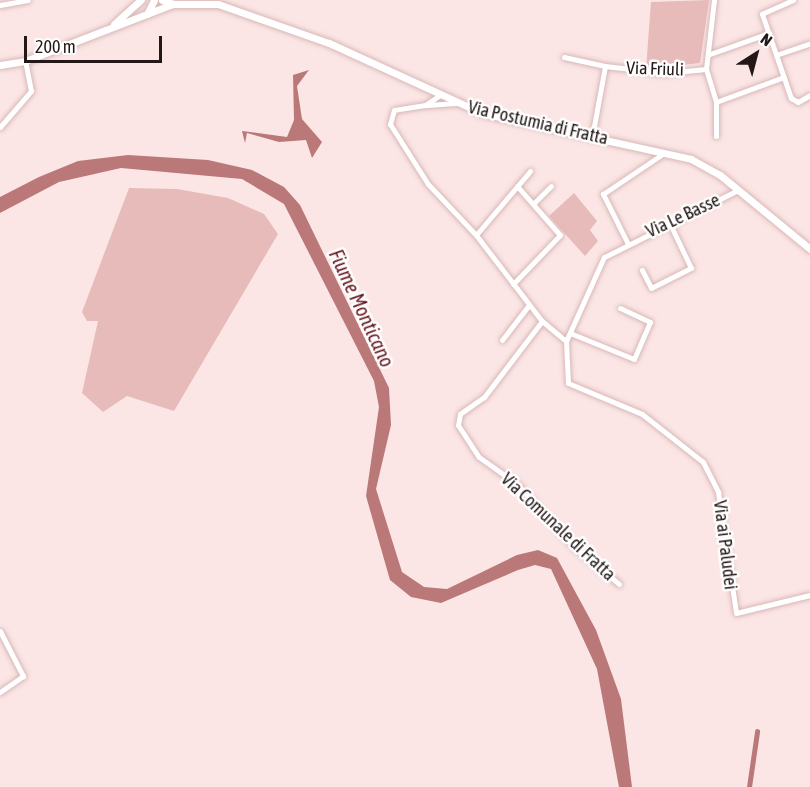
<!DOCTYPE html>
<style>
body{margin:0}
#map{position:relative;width:810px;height:787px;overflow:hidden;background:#fbe6e5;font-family:"Asap Condensed",sans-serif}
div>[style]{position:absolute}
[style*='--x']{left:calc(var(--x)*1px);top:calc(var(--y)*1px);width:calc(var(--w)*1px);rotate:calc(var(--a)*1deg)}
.green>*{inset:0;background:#e7bbba}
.water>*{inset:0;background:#ba7878}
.canal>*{height:4.5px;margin:-2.25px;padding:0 2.25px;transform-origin:2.25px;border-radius:2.25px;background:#ba7878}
.roads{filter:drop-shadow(0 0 2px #d9b7b7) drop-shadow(0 0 2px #d9b7b7)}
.minor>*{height:5px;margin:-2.5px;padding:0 2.5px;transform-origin:2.5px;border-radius:2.5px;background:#fff}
.major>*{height:7px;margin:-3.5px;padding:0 3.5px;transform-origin:3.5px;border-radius:3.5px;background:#fff}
span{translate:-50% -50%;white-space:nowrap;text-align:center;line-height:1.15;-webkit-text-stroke:5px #fff;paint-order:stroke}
.street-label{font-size:18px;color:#231717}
.water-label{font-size:20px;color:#681820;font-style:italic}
.north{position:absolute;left:726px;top:24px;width:60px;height:60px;-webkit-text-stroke:4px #fff;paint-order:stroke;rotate:36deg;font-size:16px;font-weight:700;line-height:24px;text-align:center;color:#231717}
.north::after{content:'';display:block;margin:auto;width:21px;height:27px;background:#231717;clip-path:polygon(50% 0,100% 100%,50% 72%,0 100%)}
.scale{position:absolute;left:24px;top:36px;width:138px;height:27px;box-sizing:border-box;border:3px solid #231717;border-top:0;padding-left:8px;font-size:18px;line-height:21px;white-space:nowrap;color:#231717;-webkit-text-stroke:4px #fff;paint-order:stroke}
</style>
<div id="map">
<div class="green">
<i style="clip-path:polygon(709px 0,700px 63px,646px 69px,651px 2px)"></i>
<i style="clip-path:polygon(129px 188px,177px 189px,228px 198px,264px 214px,278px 234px,174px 411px,127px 396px,103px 412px,82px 393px,98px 321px,87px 321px,82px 312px)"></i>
<i style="clip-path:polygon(574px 193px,597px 221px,590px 230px,598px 241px,585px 256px,549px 216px)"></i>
</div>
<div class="water">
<i style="clip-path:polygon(309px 70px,297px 86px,302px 119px,322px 142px,312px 158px,306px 140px,279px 142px,247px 133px,245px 143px,242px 131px,287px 137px,294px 120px,293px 75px)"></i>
<i style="clip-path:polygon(128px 155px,208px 160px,252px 170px,284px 187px,300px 205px,389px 388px,391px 425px,376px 489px,402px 572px,424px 587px,447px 589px,517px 555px,538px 550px,557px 558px,596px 630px,621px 699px,632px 787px,619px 787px,597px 669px,551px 569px,535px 565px,518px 570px,441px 603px,411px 597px,390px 580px,366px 496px,379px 407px,374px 381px,284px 204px,242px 179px,121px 168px,59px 182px,0 213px,0 197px,39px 177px,78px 161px)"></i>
</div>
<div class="canal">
<i style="--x:749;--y:787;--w:56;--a:-81.7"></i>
</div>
<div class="roads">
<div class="minor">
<i style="--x:714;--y:0;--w:69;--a:96.6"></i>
<i style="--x:706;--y:69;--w:34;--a:73"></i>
<i style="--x:716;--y:102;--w:34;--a:90"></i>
<i style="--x:793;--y:0;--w:34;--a:156"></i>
<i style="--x:762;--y:14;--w:89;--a:71"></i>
<i style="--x:791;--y:98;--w:8;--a:30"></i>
<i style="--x:798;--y:102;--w:14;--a:-30"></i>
<i style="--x:0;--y:5;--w:28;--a:-10"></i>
<i style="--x:710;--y:54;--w:63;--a:-19.6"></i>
<i style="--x:776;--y:55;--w:36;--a:-19"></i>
<i style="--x:564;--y:57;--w:42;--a:12.4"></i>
<i style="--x:440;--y:95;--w:18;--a:146"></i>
<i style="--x:425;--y:105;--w:31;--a:171"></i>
<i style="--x:394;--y:110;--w:15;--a:106"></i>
<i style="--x:390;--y:124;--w:71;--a:57.7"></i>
<i style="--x:428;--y:184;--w:70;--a:46.7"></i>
<i style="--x:476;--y:235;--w:108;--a:52.5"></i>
<i style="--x:542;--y:321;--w:31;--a:40"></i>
<i style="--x:716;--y:102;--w:72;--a:-20.2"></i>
<i style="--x:427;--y:105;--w:29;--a:-4"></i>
<i style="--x:0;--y:127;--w:48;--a:-49.3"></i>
<i style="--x:31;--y:91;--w:31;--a:-101"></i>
<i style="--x:592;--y:137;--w:72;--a:-79.6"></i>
<i style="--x:605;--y:66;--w:60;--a:6.7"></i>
<i style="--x:665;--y:73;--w:41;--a:-5.6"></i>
<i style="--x:738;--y:190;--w:150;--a:153.4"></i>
<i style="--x:604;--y:257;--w:92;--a:114.3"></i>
<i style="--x:566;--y:341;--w:42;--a:87.3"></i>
<i style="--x:568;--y:383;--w:80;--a:22.7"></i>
<i style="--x:642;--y:414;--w:78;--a:38.2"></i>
<i style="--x:703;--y:462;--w:34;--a:63"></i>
<i style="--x:718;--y:492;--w:122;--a:81.5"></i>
<i style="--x:736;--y:613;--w:76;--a:-13.7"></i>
<i style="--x:534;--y:203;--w:24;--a:-45"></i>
<i style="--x:476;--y:235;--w:84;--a:-49.8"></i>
<i style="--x:627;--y:242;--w:54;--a:-116.6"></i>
<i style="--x:603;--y:194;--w:73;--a:-33.9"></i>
<i style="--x:642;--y:270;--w:20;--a:63"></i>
<i style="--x:651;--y:288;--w:45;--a:-26.6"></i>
<i style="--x:691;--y:268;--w:49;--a:-115.5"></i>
<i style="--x:513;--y:284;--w:68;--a:-46.2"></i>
<i style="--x:560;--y:235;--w:65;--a:-131.3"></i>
<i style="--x:542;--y:321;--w:96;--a:127.3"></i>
<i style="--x:484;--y:397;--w:29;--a:145"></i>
<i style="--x:460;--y:414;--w:11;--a:100"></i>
<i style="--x:458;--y:425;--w:38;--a:57"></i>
<i style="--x:479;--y:457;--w:47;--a:35.4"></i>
<i style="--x:517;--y:484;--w:86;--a:47.8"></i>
<i style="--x:575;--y:548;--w:57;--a:39.3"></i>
<i style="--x:570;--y:333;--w:69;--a:22.1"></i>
<i style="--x:634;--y:359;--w:40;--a:-66.6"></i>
<i style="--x:650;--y:322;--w:33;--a:-155"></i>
<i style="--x:502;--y:340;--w:44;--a:-52.4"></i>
<i style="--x:0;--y:631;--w:51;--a:62.9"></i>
<i style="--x:23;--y:676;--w:28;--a:145"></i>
</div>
<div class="major">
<i style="--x:162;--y:0;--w:12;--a:20"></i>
<i style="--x:147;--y:14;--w:16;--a:-63"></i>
<i style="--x:114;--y:24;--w:36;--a:-42"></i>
<i style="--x:0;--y:65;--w:25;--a:-9"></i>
<i style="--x:25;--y:61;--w:159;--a:-21.1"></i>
<i style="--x:173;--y:4;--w:45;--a:0"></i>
<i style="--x:218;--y:4;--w:118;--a:19.4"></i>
<i style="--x:329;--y:43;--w:168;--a:24.6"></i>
<i style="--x:482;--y:113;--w:214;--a:12.4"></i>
<i style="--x:691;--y:159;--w:33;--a:29"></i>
<i style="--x:720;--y:175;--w:117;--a:39.4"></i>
</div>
</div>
<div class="street-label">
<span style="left:655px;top:69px;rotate:2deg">Via Friuli</span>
<span style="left:538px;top:123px;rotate:13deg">Via Postumia di Fratta</span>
<span style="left:683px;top:216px;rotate:-25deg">Via Le Basse</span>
<span style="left:558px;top:527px;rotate:43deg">Via Comunale di Fratta</span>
<span style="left:725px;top:545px;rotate:83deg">Via ai Paludei</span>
</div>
<div class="water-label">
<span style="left:362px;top:308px;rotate:65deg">Fiume Monticano</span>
</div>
<div class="north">N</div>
<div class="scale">200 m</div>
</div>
